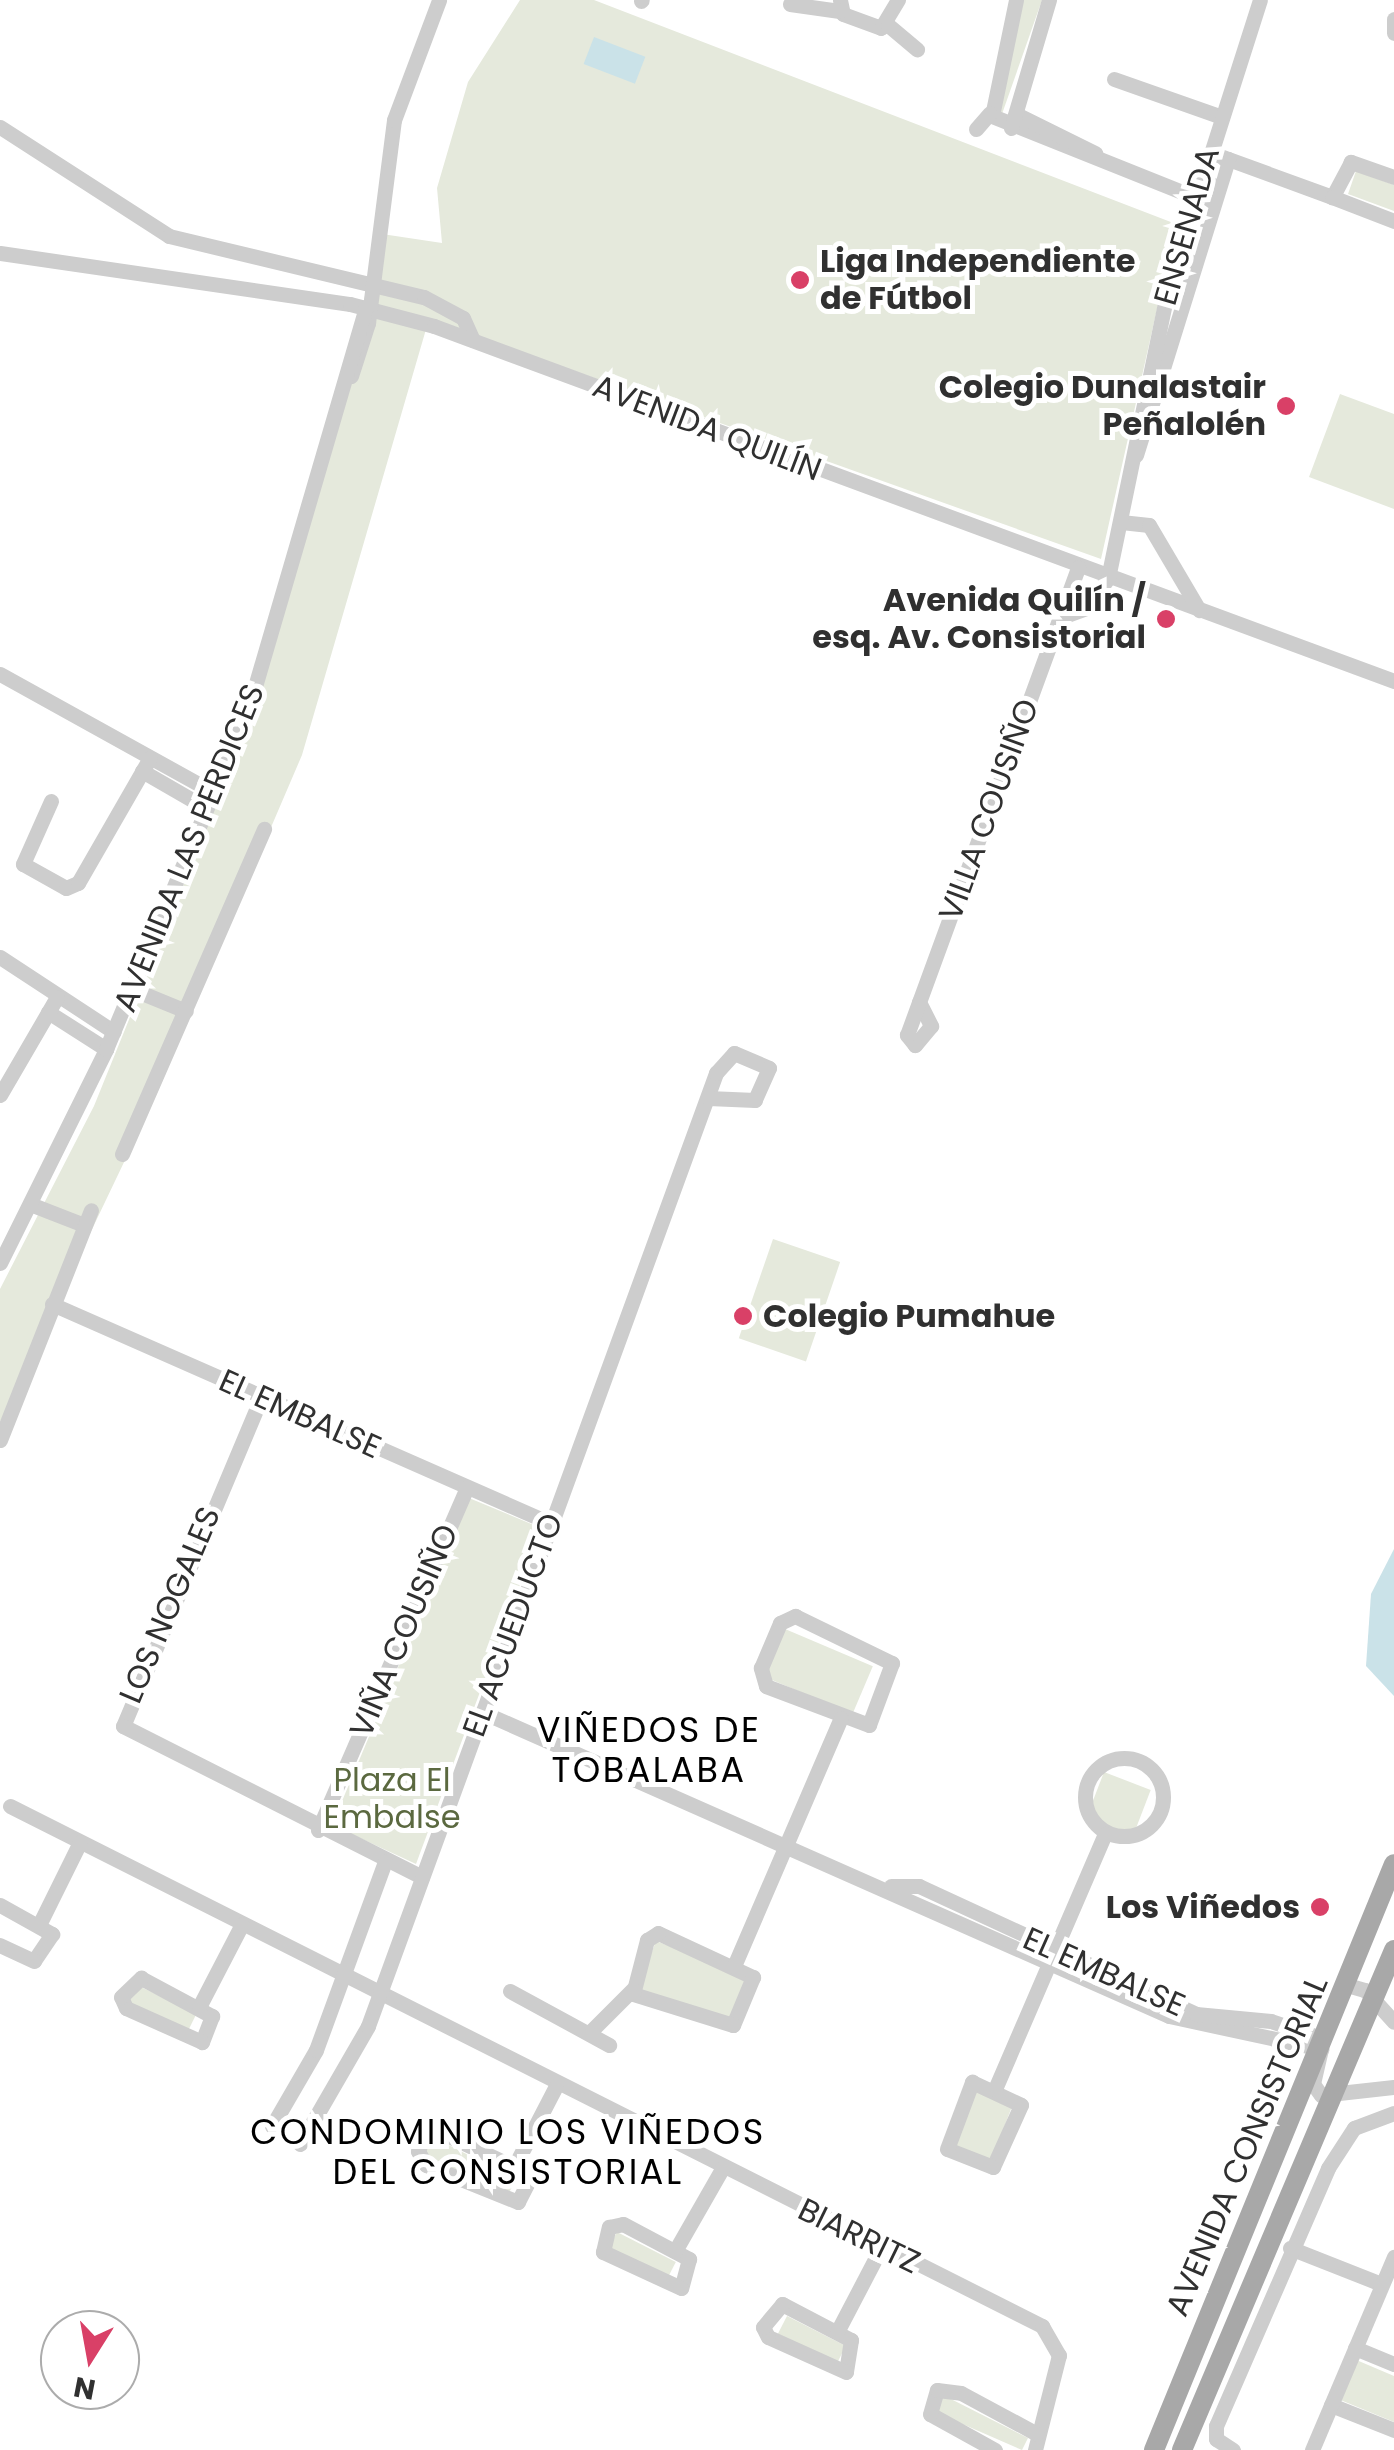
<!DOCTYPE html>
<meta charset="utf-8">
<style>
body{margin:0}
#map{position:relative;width:1394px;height:2450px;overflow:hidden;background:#fff;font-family:Poppins,sans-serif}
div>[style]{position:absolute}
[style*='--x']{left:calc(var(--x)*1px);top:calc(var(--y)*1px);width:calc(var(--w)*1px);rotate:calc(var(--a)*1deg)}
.green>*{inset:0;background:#e5e9dc;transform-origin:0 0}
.water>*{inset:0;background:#cae2e8;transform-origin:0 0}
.minor>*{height:15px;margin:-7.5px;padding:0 7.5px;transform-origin:7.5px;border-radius:7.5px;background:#cdcdcd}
.minor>.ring{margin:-7.5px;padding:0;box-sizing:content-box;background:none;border:15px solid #cdcdcd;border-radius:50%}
.major>*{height:20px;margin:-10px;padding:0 10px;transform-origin:10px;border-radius:10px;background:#a8a8a8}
.dots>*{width:28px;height:28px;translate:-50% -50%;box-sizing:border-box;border:5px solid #fff;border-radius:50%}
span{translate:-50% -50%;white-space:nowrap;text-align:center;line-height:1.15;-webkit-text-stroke:10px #fff;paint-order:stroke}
.street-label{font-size:32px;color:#303030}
.poi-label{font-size:32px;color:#303030;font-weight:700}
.left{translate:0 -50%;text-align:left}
.right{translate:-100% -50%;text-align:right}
.park-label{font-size:32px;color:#5b6940}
.neighbourhood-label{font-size:35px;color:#000;letter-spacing:2.5px}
.north{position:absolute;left:40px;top:2310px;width:100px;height:100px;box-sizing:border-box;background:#fff;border:2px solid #acacac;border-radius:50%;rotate:191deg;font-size:28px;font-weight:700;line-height:40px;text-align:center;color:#303030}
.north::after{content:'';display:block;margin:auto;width:35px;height:45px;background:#d94067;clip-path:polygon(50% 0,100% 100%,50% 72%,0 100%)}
</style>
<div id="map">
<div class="green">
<i style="clip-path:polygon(520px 0,594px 0,1176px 224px,1101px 559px,429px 319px,302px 755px,158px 1091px,0 1422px,0 1289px,94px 1106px,245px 733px,382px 234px,442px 243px,437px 188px,468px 82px)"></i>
<i style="clip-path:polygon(1022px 0,1042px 0,1002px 114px,998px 112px)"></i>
<i style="clip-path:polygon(1356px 171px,1394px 185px,1394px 211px,1348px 194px)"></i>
<i style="clip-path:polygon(1340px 394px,1394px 414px,1394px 509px,1309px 477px)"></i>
<i style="left:773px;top:1239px;width:71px;height:105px;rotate:19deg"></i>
<i style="clip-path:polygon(469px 1498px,541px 1528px,416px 1864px,332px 1825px)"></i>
<i style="left:778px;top:1626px;width:103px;height:52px;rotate:23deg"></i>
<i style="left:1104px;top:1772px;width:50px;height:53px;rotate:21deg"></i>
<i style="left:656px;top:1941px;width:98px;height:58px;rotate:21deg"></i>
<i style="left:137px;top:1985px;width:66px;height:19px;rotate:26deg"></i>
<i style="left:973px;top:2088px;width:43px;height:66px;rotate:21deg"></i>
<i style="left:433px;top:2137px;width:93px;height:19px;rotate:27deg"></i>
<i style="left:617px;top:2232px;width:66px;height:20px;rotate:27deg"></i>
<i style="left:787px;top:2316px;width:66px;height:20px;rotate:27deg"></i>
<i style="clip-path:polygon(1354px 2359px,1394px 2376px,1394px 2422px,1338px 2399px)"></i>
<i style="clip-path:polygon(943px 2395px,1028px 2438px,1022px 2450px,935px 2412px)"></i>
</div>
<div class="water">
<i style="left:594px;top:37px;width:55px;height:29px;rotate:21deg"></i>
<i style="clip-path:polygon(1394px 1549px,1394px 1696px,1366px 1666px,1371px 1594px)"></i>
</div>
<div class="minor">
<i style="--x:840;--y:0;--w:14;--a:78"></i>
<i style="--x:843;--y:14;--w:40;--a:20.2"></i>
<i style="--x:881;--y:28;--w:33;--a:-59"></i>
<i style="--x:1016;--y:0;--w:118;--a:101.7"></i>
<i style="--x:992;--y:116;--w:235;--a:21.8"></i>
<i style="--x:641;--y:1;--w:1;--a:-45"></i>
<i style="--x:790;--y:4;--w:50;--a:8"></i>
<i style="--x:1394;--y:19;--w:14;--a:90"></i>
<i style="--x:888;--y:25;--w:38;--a:40"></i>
<i style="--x:1114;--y:79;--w:111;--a:19.4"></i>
<i style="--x:1020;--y:116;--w:84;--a:26.3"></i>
<i style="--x:0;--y:127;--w:201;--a:32.8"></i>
<i style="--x:169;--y:236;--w:262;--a:13.5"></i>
<i style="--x:424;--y:297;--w:44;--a:28.3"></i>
<i style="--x:463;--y:318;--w:24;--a:66"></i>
<i style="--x:1011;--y:128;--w:134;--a:-73.5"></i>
<i style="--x:976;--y:129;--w:21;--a:-49"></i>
<i style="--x:1220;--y:156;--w:119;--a:20.1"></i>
<i style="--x:1394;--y:177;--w:46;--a:-160.8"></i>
<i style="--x:1351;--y:162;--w:40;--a:118"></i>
<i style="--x:1332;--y:197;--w:66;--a:21.2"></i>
<i style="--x:0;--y:253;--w:354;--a:8.3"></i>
<i style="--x:350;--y:304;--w:87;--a:14.7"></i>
<i style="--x:434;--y:326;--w:1024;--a:20.29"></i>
<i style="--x:351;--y:376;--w:56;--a:-72.2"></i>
<i style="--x:368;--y:323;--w:205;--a:-82.7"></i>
<i style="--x:394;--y:120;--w:128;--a:-69.4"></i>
<i style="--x:1136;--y:455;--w:310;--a:-72.7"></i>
<i style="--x:1121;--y:522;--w:28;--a:6"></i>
<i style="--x:1149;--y:525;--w:99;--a:59.5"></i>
<i style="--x:1059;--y:618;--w:30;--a:-20"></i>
<i style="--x:1087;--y:608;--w:37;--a:-55"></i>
<i style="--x:1108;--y:578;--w:296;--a:-78.3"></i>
<i style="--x:1168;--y:288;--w:302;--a:-72.3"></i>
<i style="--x:0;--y:674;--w:244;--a:29"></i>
<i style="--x:142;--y:771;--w:74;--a:30"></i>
<i style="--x:51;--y:801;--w:69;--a:114"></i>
<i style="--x:23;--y:864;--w:49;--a:29.2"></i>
<i style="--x:66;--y:888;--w:13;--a:-23"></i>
<i style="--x:78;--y:883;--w:144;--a:-60.1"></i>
<i style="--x:0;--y:957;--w:136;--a:33.3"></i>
<i style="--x:132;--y:989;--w:58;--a:22.2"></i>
<i style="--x:919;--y:1002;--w:27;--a:63"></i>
<i style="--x:931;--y:1026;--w:25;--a:130"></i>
<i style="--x:915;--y:1045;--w:13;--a:-129"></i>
<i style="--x:907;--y:1035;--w:498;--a:-69.9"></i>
<i style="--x:48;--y:1012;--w:69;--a:32.5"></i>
<i style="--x:0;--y:1095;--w:113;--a:-59.8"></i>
<i style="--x:122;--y:1154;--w:355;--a:-66.4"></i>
<i style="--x:30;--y:1204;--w:58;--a:21.3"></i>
<i style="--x:0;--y:1263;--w:239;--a:-63.6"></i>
<i style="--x:106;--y:1049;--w:371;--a:-67.3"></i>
<i style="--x:249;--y:707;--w:417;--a:-73.7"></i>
<i style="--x:52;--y:1304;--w:544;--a:23.74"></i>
<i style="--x:261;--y:1398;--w:356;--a:112.8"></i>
<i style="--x:123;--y:1726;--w:335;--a:26.8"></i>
<i style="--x:0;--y:1440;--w:247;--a:-68.4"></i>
<i style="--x:795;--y:1616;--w:108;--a:25.9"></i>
<i style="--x:892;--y:1663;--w:66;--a:110.4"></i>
<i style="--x:869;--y:1725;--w:110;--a:-159.3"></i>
<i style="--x:766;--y:1686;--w:19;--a:-106"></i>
<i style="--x:761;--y:1668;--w:49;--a:-67.1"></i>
<i style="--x:780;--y:1623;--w:17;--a:-25"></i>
<i style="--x:482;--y:1712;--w:751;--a:23.87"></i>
<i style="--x:1169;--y:2016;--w:156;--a:12.2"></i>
<i style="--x:1321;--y:2049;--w:36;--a:103"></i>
<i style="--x:1313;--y:2084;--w:14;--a:54"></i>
<i style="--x:1321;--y:2095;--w:73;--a:-6.3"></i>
<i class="ring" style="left:1085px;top:1758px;width:63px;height:63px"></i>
<i style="--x:10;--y:1806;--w:1156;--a:26.74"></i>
<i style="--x:1042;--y:2326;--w:34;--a:60"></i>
<i style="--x:1059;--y:2355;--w:98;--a:104.2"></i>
<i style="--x:318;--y:1830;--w:374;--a:-66.5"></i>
<i style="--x:891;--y:1886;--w:28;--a:0"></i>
<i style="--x:919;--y:1886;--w:305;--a:24.8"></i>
<i style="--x:1196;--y:2014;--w:75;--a:5.3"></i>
<i style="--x:1271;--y:2021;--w:53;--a:18.8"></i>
<i style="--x:0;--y:1905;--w:60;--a:29.1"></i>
<i style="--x:52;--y:1934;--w:32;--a:124"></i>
<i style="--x:34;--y:1961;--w:38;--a:-155"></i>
<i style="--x:40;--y:1923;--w:90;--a:-63.7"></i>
<i style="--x:658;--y:1933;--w:105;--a:24.9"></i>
<i style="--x:753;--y:1977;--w:52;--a:112.6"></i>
<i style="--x:733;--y:2025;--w:105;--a:-162.8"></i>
<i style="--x:633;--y:1994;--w:56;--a:-75.5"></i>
<i style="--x:647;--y:1940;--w:13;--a:-32"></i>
<i style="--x:734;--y:1966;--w:270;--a:-66.7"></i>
<i style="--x:141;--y:1978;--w:81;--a:28.2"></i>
<i style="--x:212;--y:2016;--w:28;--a:111"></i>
<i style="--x:202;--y:2042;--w:83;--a:-155.9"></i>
<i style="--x:126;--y:2008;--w:12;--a:-114"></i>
<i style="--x:121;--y:1997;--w:28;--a:-44"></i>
<i style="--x:1347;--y:1985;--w:19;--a:16"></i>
<i style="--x:1365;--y:1990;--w:43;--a:47.8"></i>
<i style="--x:510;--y:1991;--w:113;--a:28.6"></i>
<i style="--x:199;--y:2007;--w:93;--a:-62.6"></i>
<i style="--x:592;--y:2030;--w:58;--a:-45"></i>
<i style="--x:972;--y:2082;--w:54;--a:25.1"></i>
<i style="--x:1021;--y:2105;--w:68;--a:114.3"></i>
<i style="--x:993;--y:2167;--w:49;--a:-158.6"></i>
<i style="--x:947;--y:2149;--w:72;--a:-69.5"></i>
<i style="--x:995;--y:2089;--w:278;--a:-66.7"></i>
<i style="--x:272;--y:2126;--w:88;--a:-59.9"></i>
<i style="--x:316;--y:2050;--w:201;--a:-69.9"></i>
<i style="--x:438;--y:2131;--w:84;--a:25.3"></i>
<i style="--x:514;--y:2167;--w:21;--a:53"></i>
<i style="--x:527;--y:2184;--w:20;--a:117"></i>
<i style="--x:518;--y:2202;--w:99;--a:-158.1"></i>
<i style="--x:426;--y:2165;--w:16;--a:-120"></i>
<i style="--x:418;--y:2151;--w:17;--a:-69"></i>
<i style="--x:424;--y:2135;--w:15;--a:-16"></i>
<i style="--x:300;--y:2144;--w:136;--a:-60"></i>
<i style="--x:368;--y:2026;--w:1015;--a:-69.94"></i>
<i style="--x:716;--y:1073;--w:27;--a:-48"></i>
<i style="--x:734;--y:1053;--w:38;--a:23"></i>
<i style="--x:769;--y:1068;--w:35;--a:114"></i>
<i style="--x:755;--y:1100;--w:47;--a:-177.6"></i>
<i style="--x:514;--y:2167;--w:91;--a:-62.6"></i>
<i style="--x:623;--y:2224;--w:75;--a:27.9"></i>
<i style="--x:689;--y:2259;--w:30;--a:105"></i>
<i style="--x:681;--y:2288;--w:86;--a:-155.2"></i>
<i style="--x:603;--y:2252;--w:26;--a:-77"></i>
<i style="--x:609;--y:2227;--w:14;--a:-12"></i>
<i style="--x:1290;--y:2248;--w:96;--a:21.5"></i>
<i style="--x:675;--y:2251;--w:95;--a:-60.2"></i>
<i style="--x:782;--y:2304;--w:78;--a:27.6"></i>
<i style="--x:851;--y:2340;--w:32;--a:99"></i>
<i style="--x:846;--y:2372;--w:85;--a:-155.8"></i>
<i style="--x:768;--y:2337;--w:11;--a:-117"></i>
<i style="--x:763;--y:2327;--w:30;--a:-50"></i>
<i style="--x:837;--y:2332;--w:97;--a:-62.4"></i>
<i style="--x:1355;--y:2348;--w:42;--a:22.3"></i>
<i style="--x:1331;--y:2405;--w:68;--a:21.6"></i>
<i style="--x:995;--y:2450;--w:74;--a:-151"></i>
<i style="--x:930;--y:2414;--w:25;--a:-74"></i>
<i style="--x:937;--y:2390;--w:24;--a:7"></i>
<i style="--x:961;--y:2393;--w:86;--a:28.3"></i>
<i style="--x:1233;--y:2450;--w:20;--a:-147"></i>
<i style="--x:1216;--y:2439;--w:13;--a:-90"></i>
<i style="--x:1216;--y:2426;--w:281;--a:-66.5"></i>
<i style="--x:1328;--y:2168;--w:48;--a:-57"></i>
<i style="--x:1354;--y:2128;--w:43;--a:-20.6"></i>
<i style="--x:1312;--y:2450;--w:210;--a:-67"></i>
</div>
<div class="major">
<i style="--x:1154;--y:2450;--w:633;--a:-67.73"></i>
<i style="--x:1182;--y:2450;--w:543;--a:-67.02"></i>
</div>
<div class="dots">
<i style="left:800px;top:280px;background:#d94067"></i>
<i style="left:1286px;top:406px;background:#d94067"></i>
<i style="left:1166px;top:619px;background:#d94067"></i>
<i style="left:743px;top:1316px;background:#d94067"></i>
<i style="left:1320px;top:1907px;background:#d94067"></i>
</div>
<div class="street-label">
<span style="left:1187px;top:226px;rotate:-74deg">ENSENADA</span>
<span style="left:707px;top:428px;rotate:21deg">AVENIDA QUILÍN</span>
<span style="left:989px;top:810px;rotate:-70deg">VILLA COUSIÑO</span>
<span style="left:189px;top:848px;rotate:-68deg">AVENIDA LAS PERDICES</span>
<span style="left:300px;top:1414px;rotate:24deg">EL EMBALSE</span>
<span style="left:170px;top:1605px;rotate:-67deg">LOS NOGALES</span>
<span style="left:513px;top:1625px;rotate:-70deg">EL ACUEDUCTO</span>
<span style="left:404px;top:1631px;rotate:-67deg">VIÑA COUSIÑO</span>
<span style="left:1104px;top:1972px;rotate:24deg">EL EMBALSE</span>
<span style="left:1247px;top:2146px;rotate:-67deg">AVENIDA CONSISTORIAL</span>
<span style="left:859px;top:2236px;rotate:26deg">BIARRITZ</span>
</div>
<div class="poi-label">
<span class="left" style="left:820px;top:280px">Liga Independiente<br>de Fútbol</span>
<span class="right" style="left:1266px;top:406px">Colegio Dunalastair<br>Peñalolén</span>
<span class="right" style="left:1146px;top:619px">Avenida Quilín /<br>esq. Av. Consistorial</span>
<span class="left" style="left:763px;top:1316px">Colegio Pumahue</span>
<span class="right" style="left:1300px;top:1907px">Los Viñedos</span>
</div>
<div class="park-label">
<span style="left:392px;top:1799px">Plaza El<br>Embalse</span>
</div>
<div class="neighbourhood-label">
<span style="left:649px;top:1750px">VIÑEDOS DE<br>TOBALABA</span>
<span style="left:508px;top:2152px">CONDOMINIO LOS VIÑEDOS<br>DEL CONSISTORIAL</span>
</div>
<div class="north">N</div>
</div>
